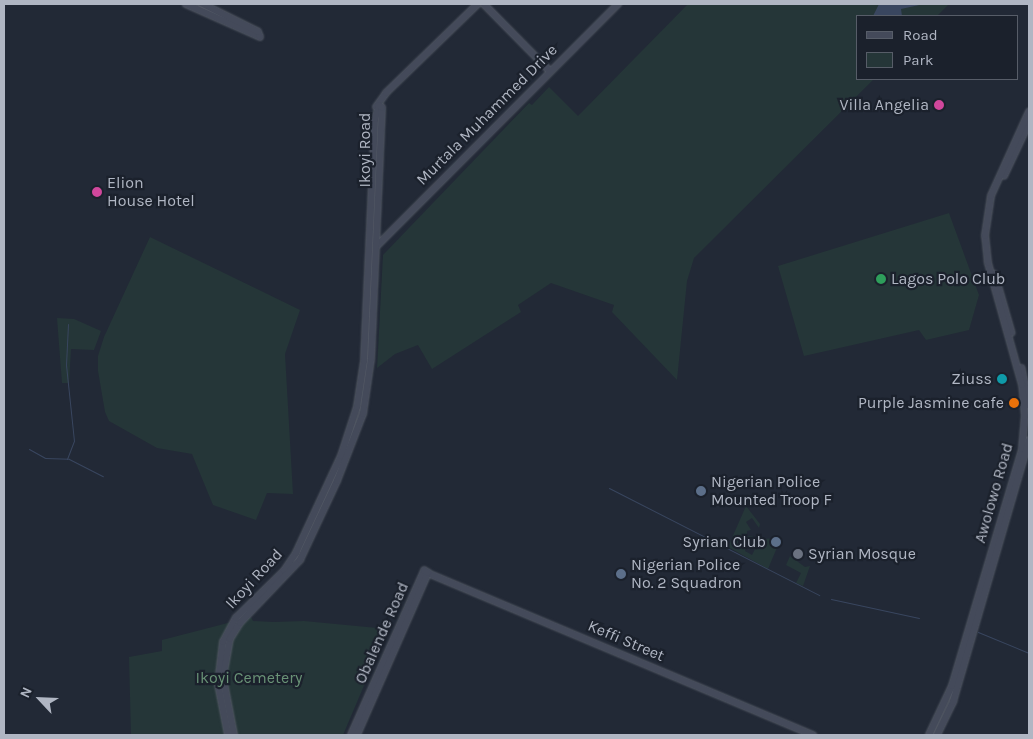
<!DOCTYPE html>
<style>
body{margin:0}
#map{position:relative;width:1033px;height:739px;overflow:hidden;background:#222936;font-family:Karla,sans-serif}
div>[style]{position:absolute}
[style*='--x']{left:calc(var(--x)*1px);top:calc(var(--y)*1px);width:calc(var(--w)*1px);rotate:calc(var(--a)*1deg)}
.green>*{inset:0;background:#253638}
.water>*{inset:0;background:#39465f}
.stream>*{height:1px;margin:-0.5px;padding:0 0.5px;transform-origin:0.5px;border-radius:0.5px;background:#39465f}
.roads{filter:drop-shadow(0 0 1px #535965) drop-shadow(0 0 1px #535965)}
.secondary>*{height:5.5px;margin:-2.75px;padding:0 2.75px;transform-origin:2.75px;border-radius:2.75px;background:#444a5a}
.dots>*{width:14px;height:14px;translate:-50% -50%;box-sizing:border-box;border:2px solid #1b212c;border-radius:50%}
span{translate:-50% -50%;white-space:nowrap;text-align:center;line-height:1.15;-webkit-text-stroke:4.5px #1b212c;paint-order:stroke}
.poi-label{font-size:16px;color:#b0b6c3}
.right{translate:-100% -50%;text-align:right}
.left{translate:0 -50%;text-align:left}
.street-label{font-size:16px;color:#b0b6c3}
.park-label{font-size:16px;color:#699276}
.frame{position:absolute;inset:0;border:5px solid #b0b6c3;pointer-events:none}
.legend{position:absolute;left:856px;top:15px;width:162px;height:65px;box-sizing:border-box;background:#1b212c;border:1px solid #575d68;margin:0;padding:6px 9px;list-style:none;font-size:15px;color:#b0b6c3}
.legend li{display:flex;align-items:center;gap:10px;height:25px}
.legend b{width:25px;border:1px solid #575d68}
.north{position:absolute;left:15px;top:674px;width:50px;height:50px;-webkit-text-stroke:4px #1b212c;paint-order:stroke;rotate:295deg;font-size:14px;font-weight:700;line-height:20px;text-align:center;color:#b0b6c3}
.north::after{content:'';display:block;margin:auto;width:18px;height:22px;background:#b0b6c3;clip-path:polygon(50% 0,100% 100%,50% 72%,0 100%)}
</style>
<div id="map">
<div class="green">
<i style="clip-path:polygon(688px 4px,949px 4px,937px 16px,857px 16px,857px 79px,874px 79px,694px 258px,687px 281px,677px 380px,612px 312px,614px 305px,551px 283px,518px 305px,521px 312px,432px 369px,418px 345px,395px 354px,377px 368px,383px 255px,529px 103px,532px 105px,549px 87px,578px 116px)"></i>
<i style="clip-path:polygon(949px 213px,979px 295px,969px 330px,926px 340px,919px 330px,804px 356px,778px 266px)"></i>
<i style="clip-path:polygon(150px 237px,300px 310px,285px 354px,293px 494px,267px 493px,256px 520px,213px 505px,192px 454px,157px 448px,109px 421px,105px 412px,98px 371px,98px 356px,104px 337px)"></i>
<i style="clip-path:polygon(57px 318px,74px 319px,101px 331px,94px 350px,71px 349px,69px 383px,62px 383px)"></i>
<i style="clip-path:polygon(746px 506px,760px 524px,759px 528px,752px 518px,746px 522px,751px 530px,747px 531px,747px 536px,753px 536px,750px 542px,744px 539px,742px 543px,747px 546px,745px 551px,752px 555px,760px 539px,781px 538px,768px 569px,728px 547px)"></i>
<i style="clip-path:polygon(790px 556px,805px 567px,810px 566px,803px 586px,796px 583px,801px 573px,786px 565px)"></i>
<i style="clip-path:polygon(251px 617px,253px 621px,274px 622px,304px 621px,388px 629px,343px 735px,131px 735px,129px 657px,162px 651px,162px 640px)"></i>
</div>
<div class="water">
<i style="clip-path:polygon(879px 4px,924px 4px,901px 9px,902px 16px,873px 16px)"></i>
</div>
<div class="stream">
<i style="--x:29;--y:449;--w:18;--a:29"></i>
<i style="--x:45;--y:458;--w:24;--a:2"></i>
<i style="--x:69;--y:459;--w:38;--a:27"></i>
<i style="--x:67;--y:459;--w:19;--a:-69"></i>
<i style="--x:74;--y:441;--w:76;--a:-96"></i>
<i style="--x:66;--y:365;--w:41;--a:-87.2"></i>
<i style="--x:609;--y:488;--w:236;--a:27"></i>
<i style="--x:831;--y:599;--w:90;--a:12.2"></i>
<i style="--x:978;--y:632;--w:55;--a:22.4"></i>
</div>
<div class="roads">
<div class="secondary">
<i style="--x:186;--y:4;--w:81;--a:24"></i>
<i style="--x:260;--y:37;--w:5;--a:-112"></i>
<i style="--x:258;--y:32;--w:63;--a:-153.4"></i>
<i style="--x:484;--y:4;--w:94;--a:45.4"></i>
<i style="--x:376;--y:107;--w:17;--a:-54"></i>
<i style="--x:386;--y:93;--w:128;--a:-44.1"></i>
<i style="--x:1004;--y:176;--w:59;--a:-64.7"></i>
<i style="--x:376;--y:247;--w:343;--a:-45.1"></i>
<i style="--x:995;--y:274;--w:61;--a:73.9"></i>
<i style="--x:1022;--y:368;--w:38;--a:79"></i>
<i style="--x:428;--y:573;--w:418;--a:22.8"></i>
<i style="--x:228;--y:735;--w:52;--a:-101.1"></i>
<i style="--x:218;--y:684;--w:42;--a:-83.2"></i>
<i style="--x:223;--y:642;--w:27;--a:-62"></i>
<i style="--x:236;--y:618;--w:67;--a:-44.4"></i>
<i style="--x:284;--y:571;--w:22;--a:-56"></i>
<i style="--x:296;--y:553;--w:107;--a:-65.1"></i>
<i style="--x:341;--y:456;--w:52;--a:-71.9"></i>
<i style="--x:357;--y:407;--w:47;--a:-81.3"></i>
<i style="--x:364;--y:361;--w:242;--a:-87.4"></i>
<i style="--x:375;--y:119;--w:14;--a:-73"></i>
<i style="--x:234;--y:735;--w:58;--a:-100.9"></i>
<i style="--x:223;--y:678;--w:40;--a:-80"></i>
<i style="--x:230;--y:639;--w:19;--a:-58"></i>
<i style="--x:240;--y:623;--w:87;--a:-46.4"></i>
<i style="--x:300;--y:560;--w:87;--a:-64.9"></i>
<i style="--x:337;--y:481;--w:72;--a:-68.8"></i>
<i style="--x:363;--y:414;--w:56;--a:-81.7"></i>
<i style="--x:371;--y:359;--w:251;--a:-87.5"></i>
<i style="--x:382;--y:108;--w:4;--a:-146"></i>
<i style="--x:351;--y:735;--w:180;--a:-66"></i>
<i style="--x:357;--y:735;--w:177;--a:-66.3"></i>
<i style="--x:428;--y:573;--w:4;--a:-153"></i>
<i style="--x:929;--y:735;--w:54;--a:-64.9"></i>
<i style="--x:952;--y:686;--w:247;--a:-73.5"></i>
<i style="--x:1022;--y:449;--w:32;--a:-85"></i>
<i style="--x:1025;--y:417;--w:32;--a:-95"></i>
<i style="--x:1022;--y:385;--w:127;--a:-105.6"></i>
<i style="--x:988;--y:263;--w:27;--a:-96"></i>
<i style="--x:985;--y:236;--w:40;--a:-81.5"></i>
<i style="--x:991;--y:196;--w:92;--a:-65.7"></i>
<i style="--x:937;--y:735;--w:37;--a:-64"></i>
<i style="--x:953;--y:702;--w:272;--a:-73.8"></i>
</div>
</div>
<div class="dots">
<i style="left:939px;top:105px;background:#d1479c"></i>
<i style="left:97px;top:192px;background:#d1479c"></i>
<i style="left:881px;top:279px;background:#2e9e5b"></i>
<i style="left:1002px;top:379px;background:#0f9aa8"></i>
<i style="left:1014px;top:403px;background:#e8710a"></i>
<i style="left:701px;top:491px;background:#5c6f8a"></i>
<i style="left:776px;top:542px;background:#5c6f8a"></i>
<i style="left:798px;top:554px;background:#6b7280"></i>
<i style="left:621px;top:574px;background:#5c6f8a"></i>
</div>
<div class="poi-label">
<span class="right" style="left:929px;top:105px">Villa Angelia</span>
<span class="left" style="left:107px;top:192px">Elion<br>House Hotel</span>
<span class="left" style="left:891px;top:279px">Lagos Polo Club</span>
<span class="right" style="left:992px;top:379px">Ziuss</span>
<span class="right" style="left:1004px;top:403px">Purple Jasmine cafe</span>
<span class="left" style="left:711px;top:491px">Nigerian Police<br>Mounted Troop F</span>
<span class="right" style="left:766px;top:542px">Syrian Club</span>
<span class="left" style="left:808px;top:554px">Syrian Mosque</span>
<span class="left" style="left:631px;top:574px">Nigerian Police<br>No. 2 Squadron</span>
</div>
<div class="street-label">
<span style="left:487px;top:115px;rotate:-45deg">Murtala Muhammed Drive</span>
<span style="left:365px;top:150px;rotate:-90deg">Ikoyi Road</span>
<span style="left:994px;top:493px;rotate:-74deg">Awolowo Road</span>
<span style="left:254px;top:579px;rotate:-47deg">Ikoyi Road</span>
<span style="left:382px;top:633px;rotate:-66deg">Obalende Road</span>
<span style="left:626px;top:641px;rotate:23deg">Keffi Street</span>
</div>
<div class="park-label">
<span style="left:249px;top:678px">Ikoyi Cemetery</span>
</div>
<div class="frame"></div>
<ul class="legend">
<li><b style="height:6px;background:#444a5a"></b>Road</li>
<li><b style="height:14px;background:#253638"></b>Park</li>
</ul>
<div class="north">N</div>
</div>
